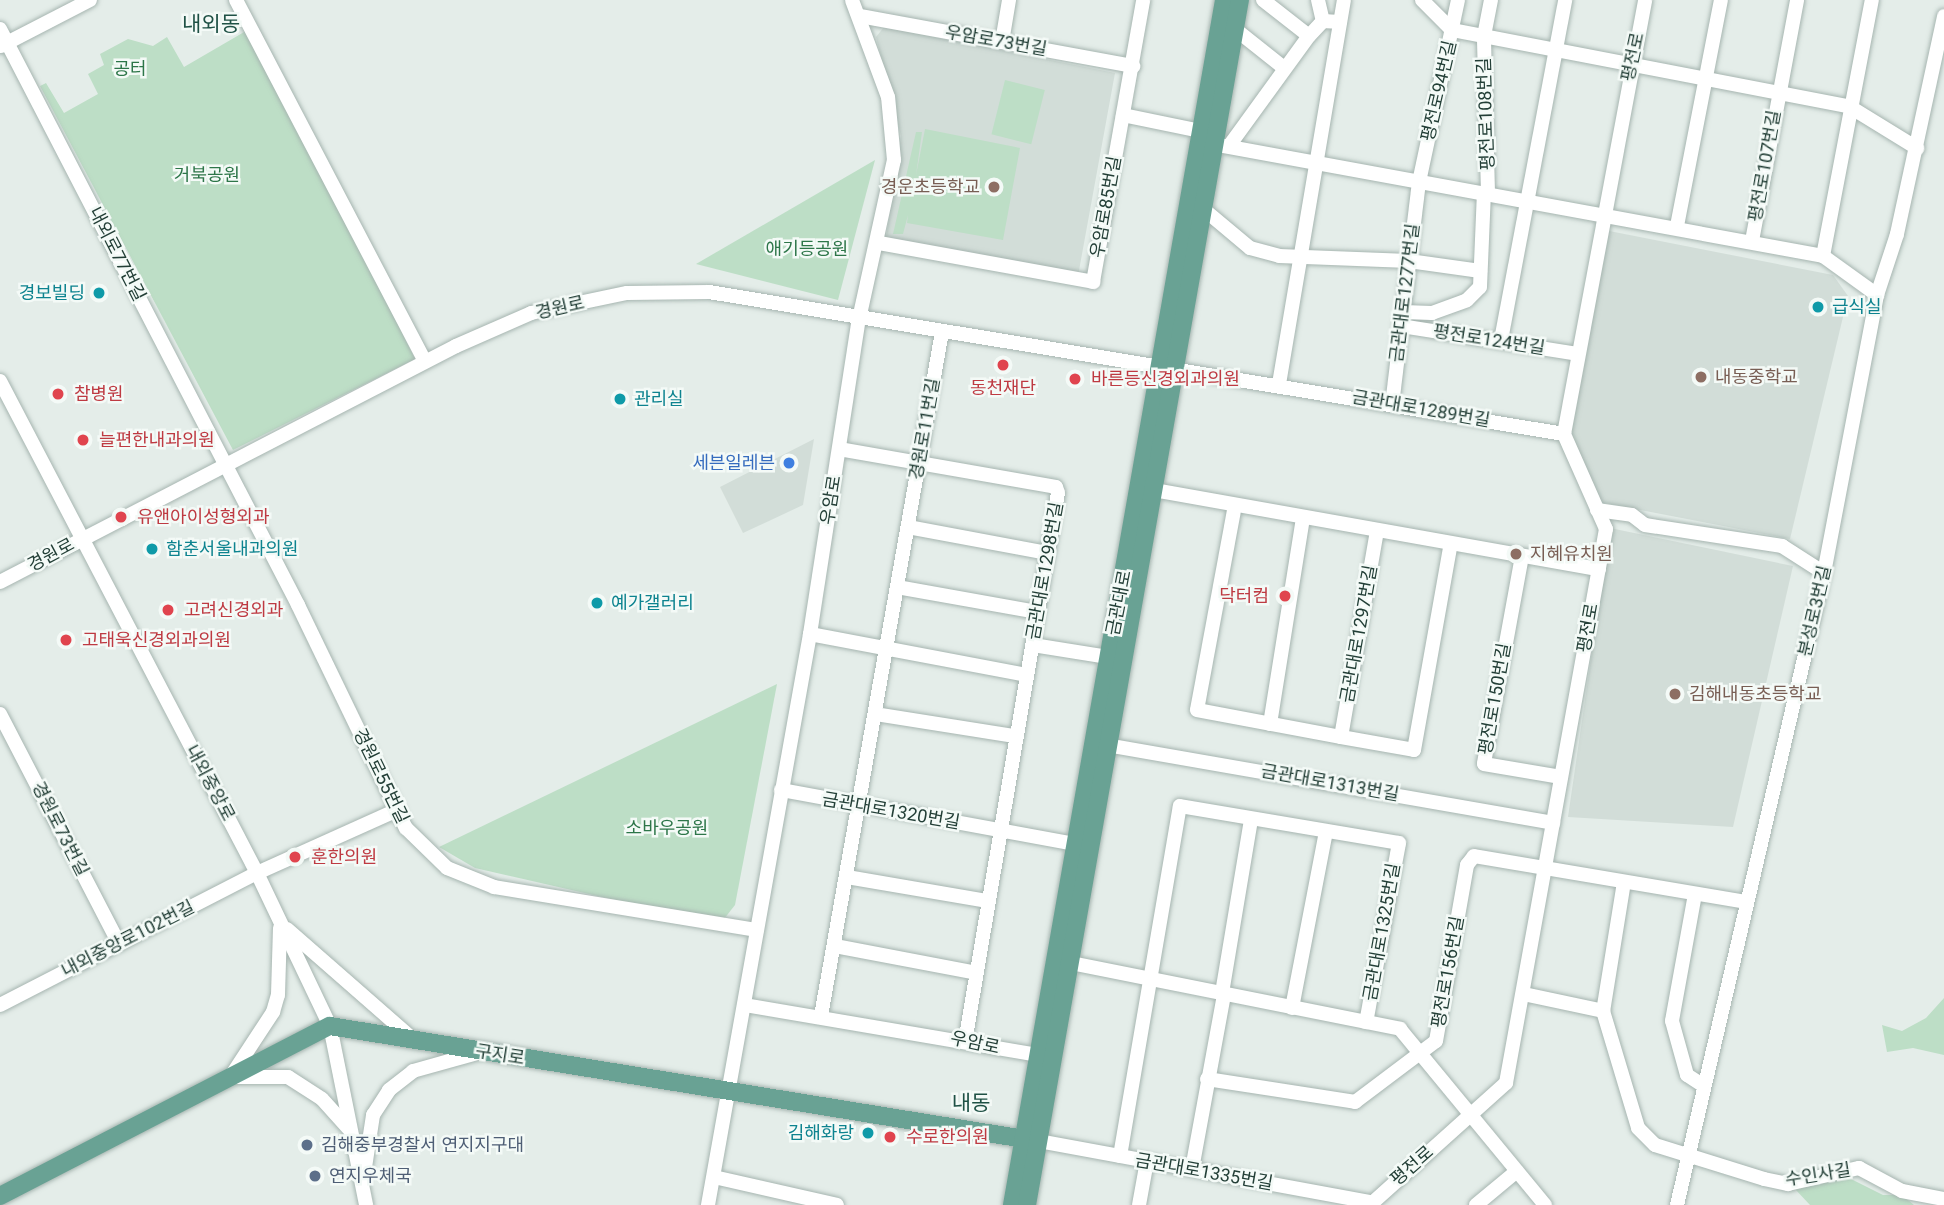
<!DOCTYPE html>
<meta charset="utf-8">
<style>
body{margin:0}
#map{position:relative;width:1944px;height:1205px;overflow:hidden;background:#e4ede9;font-family:Roboto,"Noto Sans KR",sans-serif}
div>[style]{position:absolute}
[style*='--x']{left:calc(var(--x)*1px);top:calc(var(--y)*1px);width:calc(var(--w)*1px);rotate:calc(var(--a)*1deg)}
.built>*{inset:0;background:#d2ddd8}
.green>*{inset:0;background:#bddec6;transform-origin:0 0}
.roads{filter:drop-shadow(0 0 2px #a6b5b0) drop-shadow(0 0 2px #a6b5b0)}
.minor>*{height:14px;margin:-7px;padding:0 7px;transform-origin:7px;border-radius:7px;background:#fff}
.major>*{height:18px;margin:-9px;padding:0 9px;transform-origin:9px;border-radius:9px;background:#69a294}
.dots>*{width:19px;height:19px;translate:-50% -50%;box-sizing:border-box;border:4px solid #f4faf7;border-radius:50%}
span{translate:-50% -50%;white-space:nowrap;text-align:center;line-height:1.15;-webkit-text-stroke:5px #f4faf7;paint-order:stroke}
.street-label{font-size:18px;color:#233f37}
.park-label{font-size:18px;color:#2d7649}
.education-label{font-size:18px;color:#785e54}
.right{translate:-100% -50%;text-align:right}
.left{translate:0 -50%;text-align:left}
.culture-label{font-size:18px;color:#0d838f}
.health-label{font-size:18px;color:#be3a42}
.shop-label{font-size:18px;color:#366cbe}
.service-label{font-size:18px;color:#4e5e75}
.quarter-label{font-size:21px;color:#1f5145}
</style>
<div id="map">
<div class="built">
<i style="clip-path:polygon(884px 27px,1115px 73px,1078px 276px,886px 238px,901px 136px,876px 37px)"></i>
<i style="clip-path:polygon(1599px 229px,1833px 275px,1848px 296px,1790px 539px,1594px 501px,1564px 428px)"></i>
<i style="clip-path:polygon(814px 439px,803px 505px,743px 533px,720px 487px)"></i>
<i style="clip-path:polygon(1610px 528px,1793px 566px,1733px 827px,1568px 817px)"></i>
</div>
<div class="green">
<i style="clip-path:polygon(251px 28px,415px 359px,233px 450px,40px 86px,46px 83px,64px 113px,98px 94px,88px 74px,104px 65px,100px 54px,128px 39px,153px 46px,167px 37px,184px 67px)"></i>
<i style="left:1005px;top:80px;width:41px;height:56px;rotate:14deg"></i>
<i style="clip-path:polygon(925px 129px,1020px 148px,1003px 240px,907px 223px,908px 215px,903px 234px,893px 234px,916px 132px,922px 132px,916px 175px)"></i>
<i style="clip-path:polygon(875px 160px,838px 300px,696px 264px)"></i>
<i style="clip-path:polygon(777px 684px,735px 905px,720px 924px,475px 868px,439px 847px)"></i>
<i style="clip-path:polygon(1944px 998px,1944px 1055px,1913px 1048px,1887px 1052px,1882px 1025px,1902px 1031px,1926px 1018px)"></i>
<i style="clip-path:polygon(1841px 1174px,1883px 1195px,1902px 1195px,1914px 1205px,1810px 1205px,1795px 1189px)"></i>
</div>
<div class="roads">
<div class="minor">
<i style="--x:236;--y:0;--w:408;--a:62.4"></i>
<i style="--x:1263;--y:0;--w:58;--a:38"></i>
<i style="--x:1318;--y:0;--w:22;--a:77"></i>
<i style="--x:1422;--y:0;--w:42;--a:45"></i>
<i style="--x:1452;--y:30;--w:405;--a:10.9"></i>
<i style="--x:1850;--y:107;--w:79;--a:31.5"></i>
<i style="--x:860;--y:16;--w:278;--a:10.4"></i>
<i style="--x:0;--y:29;--w:649;--a:62.64"></i>
<i style="--x:298;--y:605;--w:248;--a:64.2"></i>
<i style="--x:406;--y:828;--w:57;--a:44.3"></i>
<i style="--x:447;--y:868;--w:51;--a:22"></i>
<i style="--x:494;--y:887;--w:266;--a:9.3"></i>
<i style="--x:1235;--y:29;--w:61;--a:38.4"></i>
<i style="--x:1002;--y:42;--w:43;--a:-80.5"></i>
<i style="--x:1;--y:46;--w:100;--a:-27.3"></i>
<i style="--x:1123;--y:115;--w:79;--a:11.7"></i>
<i style="--x:1213;--y:144;--w:620;--a:10.4"></i>
<i style="--x:1823;--y:256;--w:67;--a:35.8"></i>
<i style="--x:1229;--y:146;--w:136;--a:-54"></i>
<i style="--x:1309;--y:36;--w:21;--a:-47"></i>
<i style="--x:1323;--y:21;--w:17;--a:3"></i>
<i style="--x:1488;--y:193;--w:157;--a:-91.5"></i>
<i style="--x:1484;--y:36;--w:37;--a:-79"></i>
<i style="--x:1201;--y:207;--w:64;--a:39.9"></i>
<i style="--x:1250;--y:248;--w:30;--a:15"></i>
<i style="--x:1279;--y:256;--w:130;--a:2.2"></i>
<i style="--x:1409;--y:261;--w:72;--a:8"></i>
<i style="--x:1677;--y:226;--w:230;--a:-79"></i>
<i style="--x:1752;--y:241;--w:245;--a:-79.4"></i>
<i style="--x:879;--y:243;--w:218;--a:10.3"></i>
<i style="--x:1093;--y:282;--w:286;--a:-79.9"></i>
<i style="--x:1823;--y:256;--w:261;--a:-79.2"></i>
<i style="--x:1403;--y:312;--w:29;--a:2"></i>
<i style="--x:1432;--y:313;--w:37;--a:-20"></i>
<i style="--x:1467;--y:300;--w:18;--a:-45"></i>
<i style="--x:1480;--y:287;--w:95;--a:-87.6"></i>
<i style="--x:1401;--y:326;--w:178;--a:9"></i>
<i style="--x:1501;--y:340;--w:346;--a:-79.3"></i>
<i style="--x:0;--y:381;--w:555;--a:62.42"></i>
<i style="--x:257;--y:873;--w:170;--a:64.5"></i>
<i style="--x:330;--y:1026;--w:183;--a:78.6"></i>
<i style="--x:1279;--y:384;--w:389;--a:-80.4"></i>
<i style="--x:1392;--y:405;--w:225;--a:-83.1"></i>
<i style="--x:1419;--y:182;--w:186;--a:-77.9"></i>
<i style="--x:839;--y:449;--w:220;--a:9.9"></i>
<i style="--x:1056;--y:487;--w:6;--a:72"></i>
<i style="--x:1058;--y:493;--w:557;--a:99.61"></i>
<i style="--x:1154;--y:490;--w:452;--a:10.1"></i>
<i style="--x:1235;--y:505;--w:208;--a:100.5"></i>
<i style="--x:1197;--y:710;--w:147;--a:10.6"></i>
<i style="--x:1341;--y:737;--w:74;--a:10.1"></i>
<i style="--x:1414;--y:750;--w:210;--a:-79.9"></i>
<i style="--x:1597;--y:510;--w:35;--a:8"></i>
<i style="--x:1632;--y:515;--w:16;--a:38"></i>
<i style="--x:1645;--y:525;--w:139;--a:8.7"></i>
<i style="--x:1782;--y:546;--w:50;--a:32.7"></i>
<i style="--x:908;--y:527;--w:141;--a:10.6"></i>
<i style="--x:1522;--y:556;--w:211;--a:100.4"></i>
<i style="--x:1484;--y:764;--w:78;--a:9.6"></i>
<i style="--x:0;--y:582;--w:513;--a:-27.36"></i>
<i style="--x:456;--y:346;--w:82;--a:-23.7"></i>
<i style="--x:531;--y:313;--w:98;--a:-11.8"></i>
<i style="--x:627;--y:293;--w:82;--a:-0.7"></i>
<i style="--x:709;--y:292;--w:867;--a:9.43"></i>
<i style="--x:897;--y:587;--w:143;--a:10.1"></i>
<i style="--x:810;--y:634;--w:220;--a:10.7"></i>
<i style="--x:1033;--y:645;--w:76;--a:9.1"></i>
<i style="--x:0;--y:714;--w:259;--a:62.6"></i>
<i style="--x:875;--y:714;--w:141;--a:9"></i>
<i style="--x:1270;--y:724;--w:209;--a:-80.9"></i>
<i style="--x:1341;--y:737;--w:210;--a:-80.1"></i>
<i style="--x:1107;--y:745;--w:453;--a:9.9"></i>
<i style="--x:781;--y:790;--w:298;--a:10.4"></i>
<i style="--x:847;--y:877;--w:143;--a:9.7"></i>
<i style="--x:1624;--y:882;--w:131;--a:99.2"></i>
<i style="--x:1603;--y:1011;--w:122;--a:73.3"></i>
<i style="--x:1638;--y:1128;--w:24;--a:45"></i>
<i style="--x:1655;--y:1145;--w:114;--a:17.3"></i>
<i style="--x:1764;--y:1179;--w:25;--a:12"></i>
<i style="--x:1788;--y:1184;--w:73;--a:-12.7"></i>
<i style="--x:1859;--y:1168;--w:49;--a:28.1"></i>
<i style="--x:1902;--y:1191;--w:43;--a:10.8"></i>
<i style="--x:1695;--y:894;--w:129;--a:100.3"></i>
<i style="--x:1672;--y:1021;--w:56;--a:74.5"></i>
<i style="--x:1687;--y:1075;--w:20;--a:33"></i>
<i style="--x:287;--y:929;--w:169;--a:41.2"></i>
<i style="--x:835;--y:946;--w:144;--a:10.8"></i>
<i style="--x:1066;--y:962;--w:341;--a:11.3"></i>
<i style="--x:1400;--y:1029;--w:228;--a:50.5"></i>
<i style="--x:1222;--y:993;--w:176;--a:-80.5"></i>
<i style="--x:1524;--y:994;--w:81;--a:12.1"></i>
<i style="--x:0;--y:1005;--w:289;--a:-27.2"></i>
<i style="--x:257;--y:873;--w:154;--a:-24.2"></i>
<i style="--x:745;--y:1005;--w:297;--a:9.7"></i>
<i style="--x:1292;--y:1008;--w:180;--a:-79.1"></i>
<i style="--x:821;--y:1016;--w:695;--a:-79.97"></i>
<i style="--x:231;--y:1076;--w:77;--a:-56.7"></i>
<i style="--x:273;--y:1012;--w:18;--a:-74"></i>
<i style="--x:278;--y:995;--w:67;--a:-88.3"></i>
<i style="--x:232;--y:1077;--w:56;--a:0"></i>
<i style="--x:288;--y:1077;--w:40;--a:32.9"></i>
<i style="--x:322;--y:1099;--w:40;--a:48"></i>
<i style="--x:1207;--y:1079;--w:150;--a:8.8"></i>
<i style="--x:1355;--y:1102;--w:101;--a:-37"></i>
<i style="--x:1436;--y:1041;--w:179;--a:-80"></i>
<i style="--x:1467;--y:865;--w:11;--a:-52"></i>
<i style="--x:1474;--y:856;--w:276;--a:9.6"></i>
<i style="--x:1038;--y:1141;--w:338;--a:10.4"></i>
<i style="--x:1120;--y:1156;--w:355;--a:-80.3"></i>
<i style="--x:1180;--y:806;--w:222;--a:9.6"></i>
<i style="--x:1399;--y:843;--w:182;--a:100.4"></i>
<i style="--x:1192;--y:1169;--w:177;--a:-79.6"></i>
<i style="--x:364;--y:1174;--w:60;--a:-81.3"></i>
<i style="--x:373;--y:1115;--w:30;--a:-57"></i>
<i style="--x:389;--y:1090;--w:31;--a:-38"></i>
<i style="--x:413;--y:1071;--w:71;--a:-15.6"></i>
<i style="--x:714;--y:1177;--w:126;--a:12.8"></i>
<i style="--x:708;--y:1205;--w:580;--a:-79.87"></i>
<i style="--x:810;--y:634;--w:319;--a:-81.2"></i>
<i style="--x:859;--y:319;--w:163;--a:-77.6"></i>
<i style="--x:894;--y:160;--w:63;--a:-95.4"></i>
<i style="--x:888;--y:97;--w:103;--a:-110.4"></i>
<i style="--x:1139;--y:1205;--w:45;--a:-79.7"></i>
<i style="--x:1370;--y:1205;--w:183;--a:-41.9"></i>
<i style="--x:1506;--y:1083;--w:563;--a:-79.77"></i>
<i style="--x:1606;--y:529;--w:104;--a:-113.9"></i>
<i style="--x:1564;--y:434;--w:441;--a:-79.4"></i>
<i style="--x:1476;--y:1205;--w:53;--a:-39.7"></i>
<i style="--x:1677;--y:1205;--w:649;--a:-76.91"></i>
<i style="--x:1824;--y:573;--w:283;--a:-79.2"></i>
<i style="--x:1877;--y:295;--w:64;--a:-71.8"></i>
<i style="--x:1897;--y:234;--w:223;--a:-77.8"></i>
</div>
<div class="major">
<i style="--x:0;--y:1196;--w:371;--a:-27.3"></i>
<i style="--x:330;--y:1026;--w:710;--a:9.24"></i>
<i style="--x:1012;--y:1205;--w:1224;--a:-80.02"></i>
<i style="--x:1027;--y:1205;--w:1224;--a:-79.98"></i>
</div>
</div>
<div class="dots">
<i style="left:994px;top:187px;background:#8d6e63"></i>
<i style="left:99px;top:293px;background:#0f9aa8"></i>
<i style="left:1818px;top:307px;background:#0f9aa8"></i>
<i style="left:1003px;top:365px;background:#e0444e"></i>
<i style="left:1701px;top:377px;background:#8d6e63"></i>
<i style="left:1075px;top:379px;background:#e0444e"></i>
<i style="left:58px;top:394px;background:#e0444e"></i>
<i style="left:620px;top:399px;background:#0f9aa8"></i>
<i style="left:83px;top:440px;background:#e0444e"></i>
<i style="left:789px;top:463px;background:#3f7fe0"></i>
<i style="left:121px;top:517px;background:#e0444e"></i>
<i style="left:152px;top:549px;background:#0f9aa8"></i>
<i style="left:1516px;top:554px;background:#8d6e63"></i>
<i style="left:1285px;top:596px;background:#e0444e"></i>
<i style="left:597px;top:603px;background:#0f9aa8"></i>
<i style="left:168px;top:610px;background:#e0444e"></i>
<i style="left:66px;top:640px;background:#e0444e"></i>
<i style="left:1675px;top:694px;background:#8d6e63"></i>
<i style="left:295px;top:857px;background:#e0444e"></i>
<i style="left:868px;top:1133px;background:#0f9aa8"></i>
<i style="left:890px;top:1137px;background:#e0444e"></i>
<i style="left:307px;top:1145px;background:#5c6f8a"></i>
<i style="left:315px;top:1176px;background:#5c6f8a"></i>
</div>
<div class="street-label">
<span style="left:996px;top:41px;rotate:10deg">우암로73번길</span>
<span style="left:1633px;top:57px;rotate:-78deg">평전로</span>
<span style="left:1439px;top:91px;rotate:-77deg">평전로94번길</span>
<span style="left:1486px;top:114px;rotate:-92deg">평전로108번길</span>
<span style="left:1765px;top:166px;rotate:-80deg">평전로107번길</span>
<span style="left:1106px;top:207px;rotate:-80deg">우암로85번길</span>
<span style="left:117px;top:254px;rotate:63deg">내외로77번길</span>
<span style="left:1405px;top:293px;rotate:-83deg">금관대로1277번길</span>
<span style="left:560px;top:308px;rotate:-13deg">경원로</span>
<span style="left:1489px;top:340px;rotate:9deg">평전로124번길</span>
<span style="left:1421px;top:409px;rotate:10deg">금관대로1289번길</span>
<span style="left:925px;top:429px;rotate:-80deg">경원로11번길</span>
<span style="left:831px;top:500px;rotate:-81deg">우암로</span>
<span style="left:51px;top:555px;rotate:-28deg">경원로</span>
<span style="left:1045px;top:571px;rotate:-80deg">금관대로1298번길</span>
<span style="left:1119px;top:603px;rotate:-79deg">금관대로</span>
<span style="left:1815px;top:611px;rotate:-77deg">분성로3번길</span>
<span style="left:1588px;top:628px;rotate:-80deg">평전로</span>
<span style="left:1359px;top:634px;rotate:-80deg">금관대로1297번길</span>
<span style="left:1495px;top:699px;rotate:-80deg">평전로150번길</span>
<span style="left:381px;top:776px;rotate:64deg">경원로55번길</span>
<span style="left:210px;top:783px;rotate:62deg">내외중앙로</span>
<span style="left:1330px;top:783px;rotate:10deg">금관대로1313번길</span>
<span style="left:891px;top:811px;rotate:10deg">금관대로1320번길</span>
<span style="left:60px;top:829px;rotate:63deg">경원로73번길</span>
<span style="left:1382px;top:932px;rotate:-80deg">금관대로1325번길</span>
<span style="left:128px;top:939px;rotate:-27deg">내외중앙로102번길</span>
<span style="left:1448px;top:972px;rotate:-80deg">평전로156번길</span>
<span style="left:975px;top:1043px;rotate:12deg">우암로</span>
<span style="left:500px;top:1055px;rotate:9deg">구지로</span>
<span style="left:1412px;top:1166px;rotate:-41deg">평전로</span>
<span style="left:1204px;top:1172px;rotate:10deg">금관대로1335번길</span>
<span style="left:1818px;top:1175px;rotate:-9deg">수인사길</span>
</div>
<div class="park-label">
<span style="left:130px;top:69px">공터</span>
<span style="left:207px;top:175px">거북공원</span>
<span style="left:807px;top:249px">애기등공원</span>
<span style="left:667px;top:828px">소바우공원</span>
</div>
<div class="education-label">
<span class="right" style="left:980px;top:187px">경운초등학교</span>
<span class="left" style="left:1715px;top:377px">내동중학교</span>
<span class="left" style="left:1530px;top:554px">지혜유치원</span>
<span class="left" style="left:1689px;top:694px">김해내동초등학교</span>
</div>
<div class="culture-label">
<span class="right" style="left:85px;top:293px">경보빌딩</span>
<span class="left" style="left:1832px;top:307px">급식실</span>
<span class="left" style="left:634px;top:399px">관리실</span>
<span class="left" style="left:166px;top:549px">함춘서울내과의원</span>
<span class="left" style="left:611px;top:603px">예가갤러리</span>
<span class="right" style="left:854px;top:1133px">김해화랑</span>
</div>
<div class="health-label">
<span class="left" style="left:1091px;top:379px">바른등신경외과의원</span>
<span style="left:1003px;top:388px">동천재단</span>
<span class="left" style="left:74px;top:394px">참병원</span>
<span class="left" style="left:99px;top:440px">늘편한내과의원</span>
<span class="left" style="left:137px;top:517px">유앤아이성형외과</span>
<span class="right" style="left:1269px;top:596px">닥터컴</span>
<span class="left" style="left:184px;top:610px">고려신경외과</span>
<span class="left" style="left:82px;top:640px">고태욱신경외과의원</span>
<span class="left" style="left:311px;top:857px">훈한의원</span>
<span class="left" style="left:906px;top:1137px">수로한의원</span>
</div>
<div class="shop-label">
<span class="right" style="left:775px;top:463px">세븐일레븐</span>
</div>
<div class="service-label">
<span class="left" style="left:321px;top:1145px">김해중부경찰서 연지지구대</span>
<span class="left" style="left:329px;top:1176px">연지우체국</span>
</div>
<div class="quarter-label">
<span style="left:211px;top:24px">내외동</span>
<span style="left:971px;top:1103px">내동</span>
</div>
</div>
